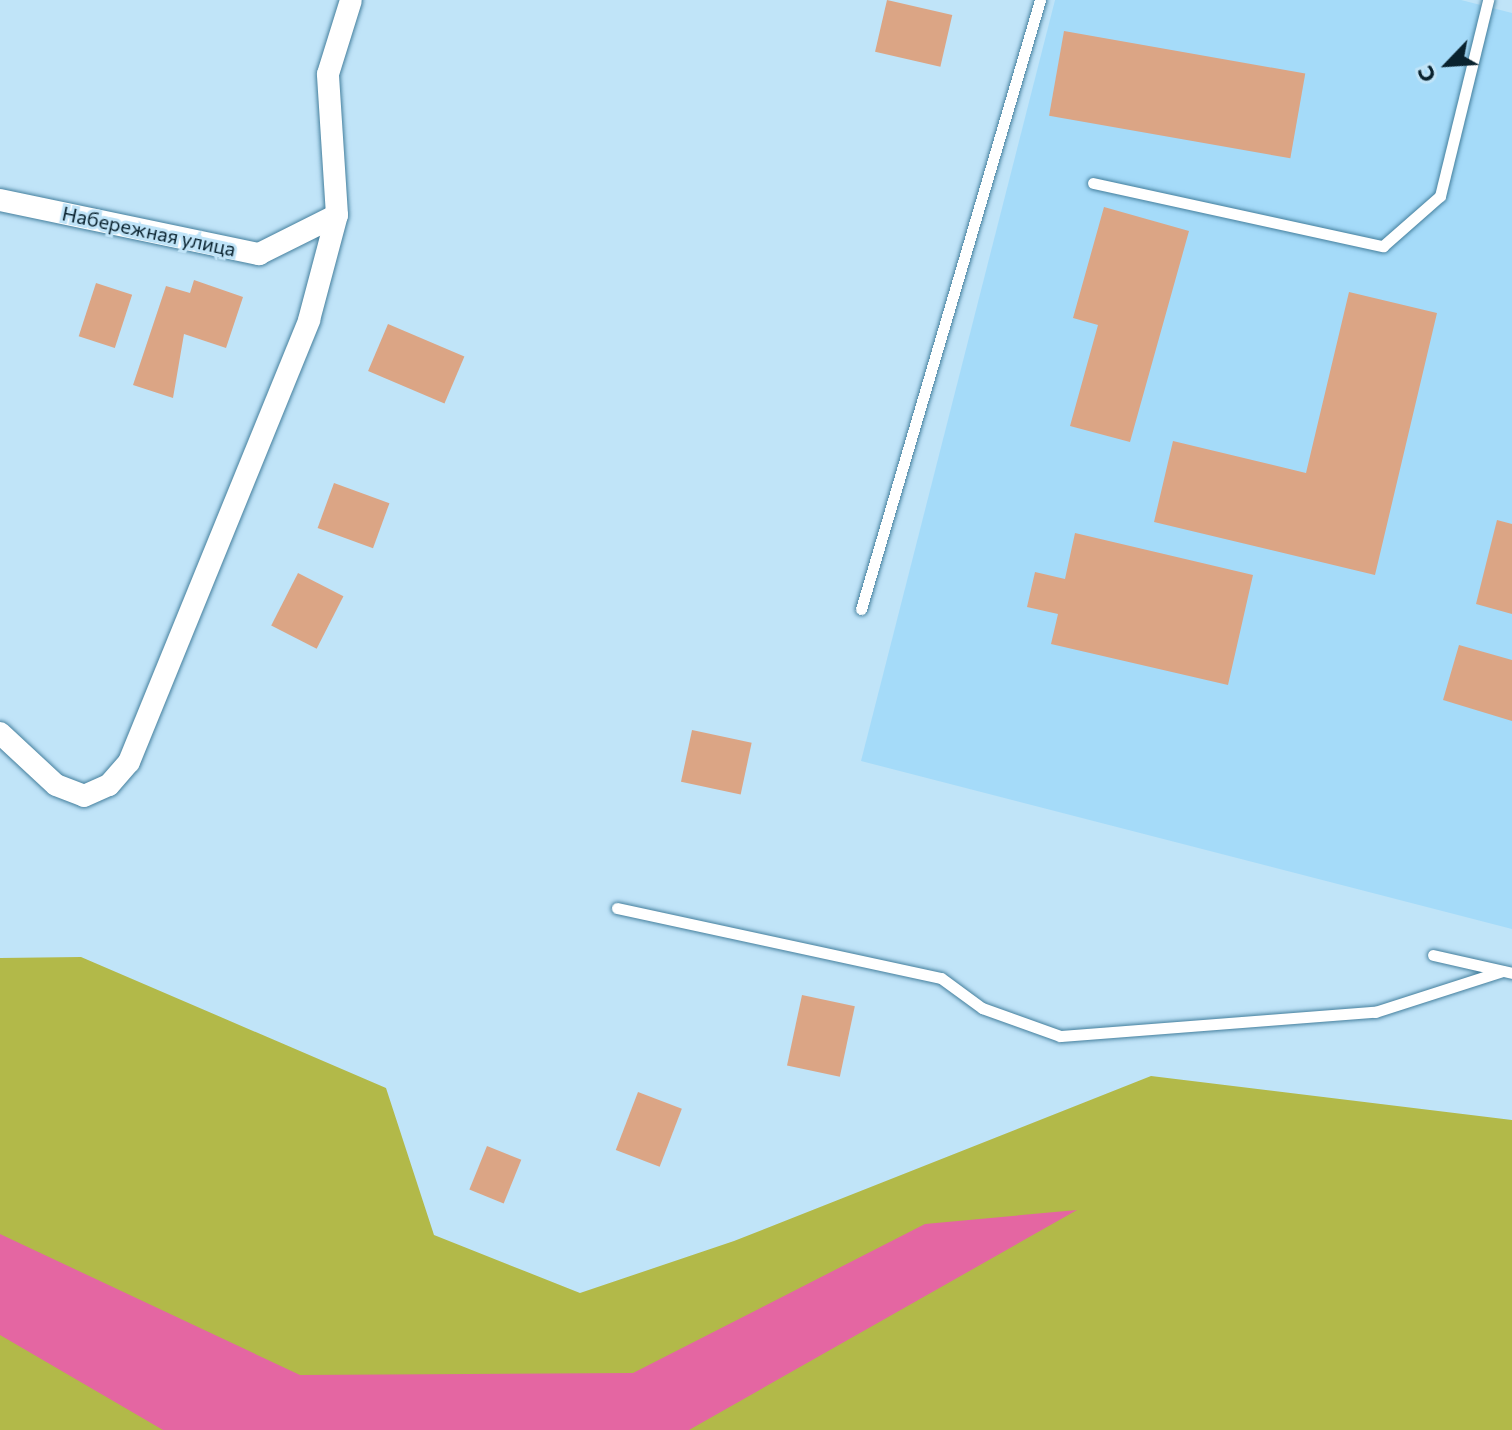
<!DOCTYPE html>
<meta charset="utf-8">
<style>
body{margin:0}
#map{position:relative;width:1512px;height:1430px;overflow:hidden;background:#c0e4f8;font-family:Commissioner,sans-serif}
div>[style]{position:absolute}
[style*='--x']{left:calc(var(--x)*1px);top:calc(var(--y)*1px);width:calc(var(--w)*1px);rotate:calc(var(--a)*1deg)}
.built>*{inset:0;background:#a5dbf9}
.forest>*{inset:0;background:#b2b949}
.water>*{inset:0;background:#e466a2}
.building>*{inset:0;background:#dba585;transform-origin:0 0}
.roads{filter:drop-shadow(0 0 2px #447f9d) drop-shadow(0 0 2px #447f9d)}
.lane>*{height:11px;margin:-5.5px;padding:0 5.5px;transform-origin:5.5px;border-radius:5.5px;background:#fff}
.street>*{height:22px;margin:-11px;padding:0 11px;transform-origin:11px;border-radius:11px;background:#fff}
span{translate:-50% -50%;white-space:nowrap;text-align:center;line-height:1.15;-webkit-text-stroke:6px #c0e4f8;paint-order:stroke}
.street-label{font-size:20px;color:#09222e}
.north{position:absolute;left:1408px;top:24px;width:80px;height:80px;-webkit-text-stroke:6px #c0e4f8;paint-order:stroke;rotate:245deg;font-size:22px;font-weight:700;line-height:32px;text-align:center;color:#09222e}
.north::after{content:'';display:block;margin:auto;width:28px;height:36px;background:#09222e;clip-path:polygon(50% 0,100% 100%,50% 72%,0 100%)}
</style>
<div id="map">
<div class="built">
<i style="clip-path:polygon(1055px 0,1461px 0,1512px 13px,1512px 929px,861px 761px)"></i>
</div>
<div class="forest">
<i style="clip-path:polygon(81px 957px,386px 1088px,434px 1235px,580px 1293px,734px 1241px,1151px 1076px,1512px 1120px,1512px 1430px,0 1430px,0 958px)"></i>
</div>
<div class="water">
<i style="clip-path:polygon(1077px 1210px,689px 1430px,163px 1430px,0 1335px,0 1234px,300px 1375px,633px 1373px,925px 1224px)"></i>
</div>
<div class="building">
<i style="left:887px;top:0;width:67px;height:53px;rotate:13deg"></i>
<i style="left:1064px;top:31px;width:245px;height:86px;rotate:10deg"></i>
<i style="clip-path:polygon(1104px 207px,1189px 231px,1130px 442px,1070px 426px,1098px 325px,1073px 318px)"></i>
<i style="clip-path:polygon(194px 280px,243px 297px,226px 348px,184px 334px,173px 398px,133px 385px,166px 286px,190px 293px)"></i>
<i style="left:96px;top:283px;width:38px;height:56px;rotate:18deg"></i>
<i style="clip-path:polygon(1349px 292px,1437px 313px,1375px 575px,1154px 522px,1173px 441px,1306px 473px)"></i>
<i style="left:388px;top:324px;width:83px;height:51px;rotate:23deg"></i>
<i style="left:334px;top:483px;width:59px;height:48px;rotate:20deg"></i>
<i style="clip-path:polygon(1497px 520px,1512px 524px,1512px 614px,1476px 604px)"></i>
<i style="clip-path:polygon(1075px 533px,1253px 575px,1228px 685px,1051px 644px,1058px 614px,1027px 607px,1035px 572px,1065px 579px)"></i>
<i style="left:298px;top:573px;width:51px;height:59px;rotate:27deg"></i>
<i style="clip-path:polygon(1459px 645px,1512px 660px,1512px 721px,1443px 700px)"></i>
<i style="left:692px;top:730px;width:61px;height:53px;rotate:12deg"></i>
<i style="left:802px;top:995px;width:54px;height:72px;rotate:12deg"></i>
<i style="left:638px;top:1092px;width:47px;height:62px;rotate:21deg"></i>
<i style="left:487px;top:1146px;width:37px;height:47px;rotate:22deg"></i>
</div>
<div class="roads">
<div class="lane">
<i style="--x:1093;--y:183;--w:297;--a:12.3"></i>
<i style="--x:1383;--y:246;--w:76;--a:-41.3"></i>
<i style="--x:1440;--y:196;--w:202;--a:-76.2"></i>
<i style="--x:861;--y:609;--w:635;--a:-73.62"></i>
<i style="--x:617;--y:908;--w:331;--a:12.2"></i>
<i style="--x:941;--y:978;--w:51;--a:36.2"></i>
<i style="--x:982;--y:1008;--w:83;--a:19.7"></i>
<i style="--x:1060;--y:1036;--w:316;--a:-4.4"></i>
<i style="--x:1375;--y:1012;--w:134;--a:-17.8"></i>
<i style="--x:1433;--y:955;--w:81;--a:12.8"></i>
</div>
<div class="street">
<i style="--x:0;--y:200;--w:265;--a:11.8"></i>
<i style="--x:259;--y:254;--w:87;--a:-26.6"></i>
<i style="--x:0;--y:733;--w:76;--a:42.9"></i>
<i style="--x:56;--y:785;--w:30;--a:21"></i>
<i style="--x:84;--y:796;--w:27;--a:-24"></i>
<i style="--x:109;--y:785;--w:30;--a:-49"></i>
<i style="--x:129;--y:762;--w:477;--a:-67.8"></i>
<i style="--x:309;--y:320;--w:109;--a:-75.1"></i>
<i style="--x:337;--y:215;--w:141;--a:-93.7"></i>
<i style="--x:328;--y:74;--w:77;--a:-72.7"></i>
</div>
</div>
<div class="street-label">
<span style="left:149px;top:231px;rotate:12deg">Набережная улица</span>
</div>
<div class="north">С</div>
</div>
